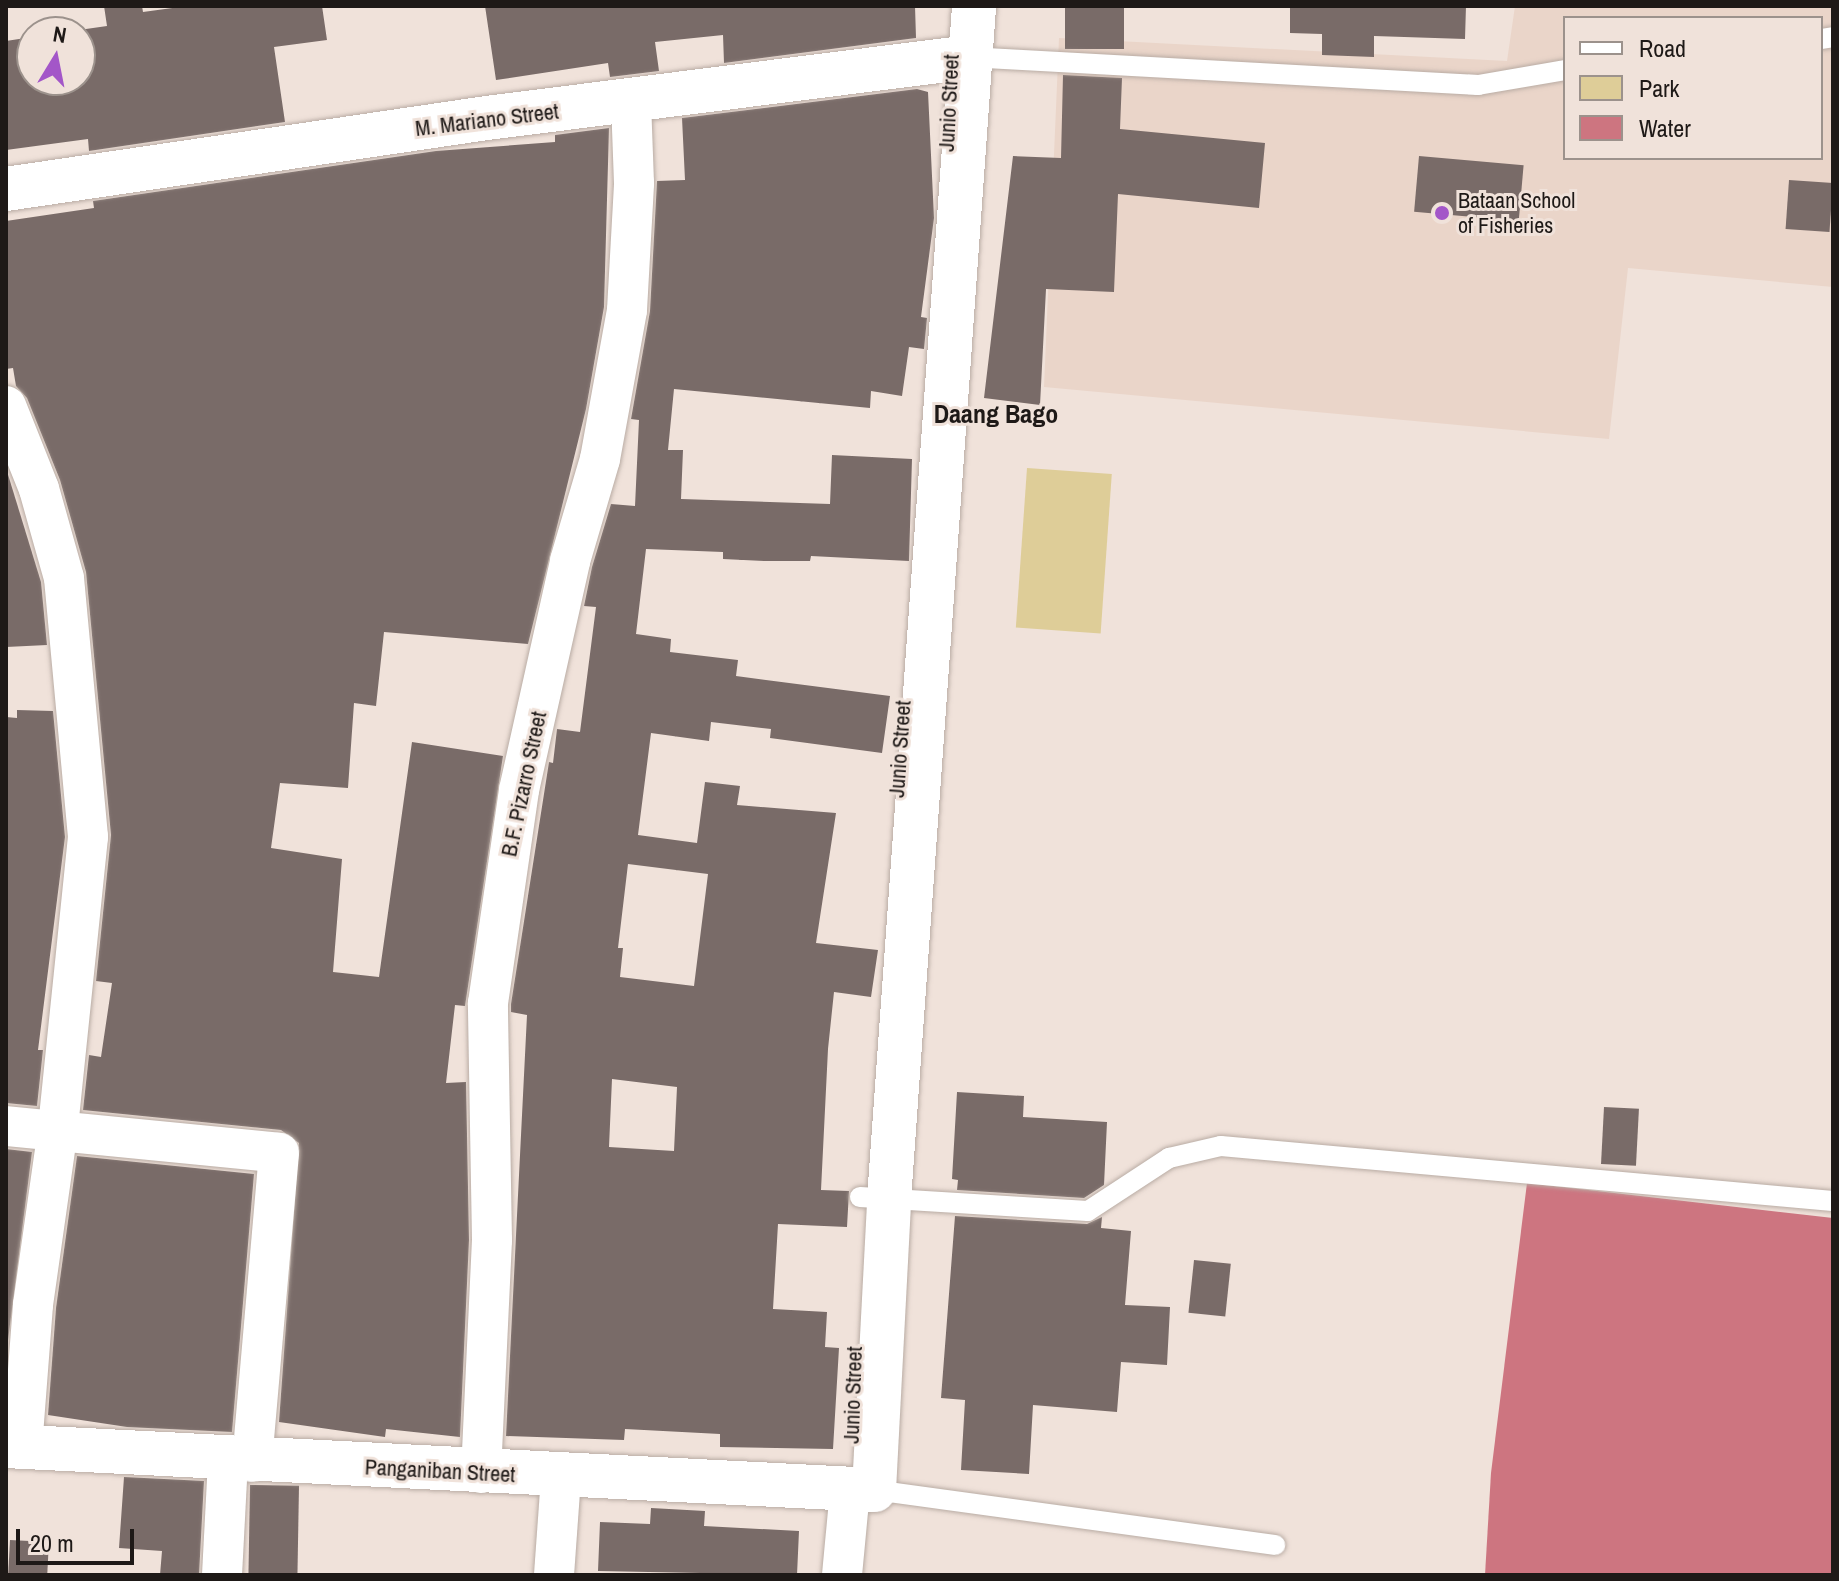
<!DOCTYPE html>
<style>
body{margin:0}
#map{position:relative;width:1839px;height:1581px;overflow:hidden;background:#f0e2da;font-family:"Archivo Narrow",sans-serif}
div>[style]{position:absolute}
[style*='--x']{left:calc(var(--x)*1px);top:calc(var(--y)*1px);width:calc(var(--w)*1px);rotate:calc(var(--a)*1deg)}
.built>*{inset:0;background:#ead5c9}
.green>*{inset:0;background:#decd98;transform-origin:0 0}
.water>*{inset:0;background:#cd7580}
.building>*{inset:0;background:#796b68;transform-origin:0 0}
.roads{filter:drop-shadow(0 0 2px #b9aca4) drop-shadow(0 0 2px #b9aca4)}
.lane>*{height:20px;margin:-10px;padding:0 10px;transform-origin:10px;border-radius:10px;background:#fff}
.street>*{height:40px;margin:-20px;padding:0 20px;transform-origin:20px;border-radius:20px;background:#fff}
.secondary>*{height:44px;margin:-22px;padding:0 22px;transform-origin:22px;border-radius:22px;background:#fff}
.dots>*{width:22px;height:22px;translate:-50% -50%;box-sizing:border-box;border:4px solid #f0e2da;border-radius:50%}
span{translate:-50% -50%;white-space:nowrap;text-align:center;line-height:1.15;-webkit-text-stroke:6px #f0e2da;paint-order:stroke}
.street-label{font-size:22px;color:#1e1917}
.poi-label{font-size:22px;color:#1e1917}
.left{translate:0 -50%;text-align:left}
.quarter-label{font-size:26px;color:#1e1917;font-weight:700}
.frame{position:absolute;inset:0;border:8px solid #1e1917;pointer-events:none}
.legend{position:absolute;left:1563px;top:16px;width:260px;height:144px;box-sizing:border-box;background:#f0e2da;border:2px solid #9c928c;margin:0;padding:10px 14px;list-style:none;font-size:24px;color:#1e1917}
.legend li{display:flex;align-items:center;gap:16px;height:40px}
.legend b{width:40px;border:2px solid #9c928c}
.north{position:absolute;left:16px;top:16px;width:80px;height:80px;box-sizing:border-box;background:#f0e2da;border:2px solid #9c928c;border-radius:50%;rotate:10deg;font-size:22px;font-weight:700;line-height:32px;text-align:center;color:#1e1917}
.north::after{content:'';display:block;margin:auto;width:28px;height:36px;background:#a356c8;clip-path:polygon(50% 0,100% 100%,50% 72%,0 100%)}
.scale{position:absolute;left:16px;top:1529px;width:118px;height:36px;box-sizing:border-box;border:4px solid #1e1917;border-top:0;padding-left:10px;font-size:24px;line-height:28px;white-space:nowrap;color:#1e1917;-webkit-text-stroke:6px #f0e2da;paint-order:stroke}
</style>
<div id="map">
<div class="built">
<i style="clip-path:polygon(evenodd,1515px 6px,1833px 6px,1833px 287px,1628px 268px,1609px 439px,1044px 387px,1059px 38px,1507px 61px,1515px 6px,1565px 18px,1821px 18px,1821px 158px,1565px 158px,1565px 18px)"></i>
</div>
<div class="green">
<i style="left:1027px;top:468px;width:85px;height:160px;rotate:4deg"></i>
</div>
<div class="water">
<i style="clip-path:polygon(1527px 1183px,1833px 1218px,1833px 1575px,1485px 1575px,1491px 1473px)"></i>
</div>
<div class="building">
<i style="clip-path:polygon(104px 6px,142px 6px,143px 12px,187px 6px,322px 6px,327px 40px,274px 47px,285px 122px,89px 151px,88px 139px,6px 150px,6px 41px,32px 37px,32px 80px,80px 80px,80px 32px,65px 32px,107px 26px)"></i>
<i style="clip-path:polygon(485px 6px,915px 6px,916px 38px,724px 63px,723px 35px,655px 42px,659px 71px,610px 77px,608px 63px,496px 80px)"></i>
<i style="left:1065px;top:6px;width:59px;height:43px"></i>
<i style="clip-path:polygon(1290px 6px,1466px 6px,1465px 39px,1374px 36px,1374px 57px,1322px 55px,1322px 34px,1290px 33px)"></i>
<i style="clip-path:polygon(1063px 75px,1122px 78px,1120px 129px,1265px 143px,1259px 208px,1118px 194px,1114px 292px,1046px 289px,1040px 405px,984px 398px,1013px 156px,1061px 158px)"></i>
<i style="clip-path:polygon(evenodd,917px 89px,928px 92px,934px 218px,921px 317px,927px 318px,924px 349px,909px 347px,902px 396px,871px 391px,870px 408px,674px 389px,668px 450px,683px 450px,681px 499px,830px 504px,832px 455px,912px 459px,909px 561px,811px 556px,810px 561px,764px 561px,723px 559px,723px 552px,646px 549px,636px 634px,671px 639px,670px 652px,738px 660px,736px 676px,890px 696px,882px 753px,770px 738px,771px 729px,711px 722px,709px 741px,651px 733px,638px 835px,697px 843px,705px 782px,740px 786px,737px 805px,836px 813px,816px 943px,878px 950px,871px 997px,834px 992px,828px 1049px,821px 1190px,849px 1191px,847px 1227px,778px 1224px,773px 1309px,827px 1312px,825px 1347px,839px 1348px,833px 1449px,720px 1447px,720px 1434px,625px 1429px,624px 1440px,506px 1436px,527px 1015px,511px 1012px,511px 1004px,549px 762px,553px 763px,557px 729px,580px 732px,596px 607px,584px 606px,592px 567px,611px 504px,635px 506px,639px 420px,631px 419px,650px 311px,657px 181px,685px 180px,682px 118px,917px 89px,628px 864px,708px 874px,694px 986px,620px 977px,623px 948px,618px 948px,628px 864px,917px 89px,612px 1079px,677px 1087px,674px 1151px,609px 1147px,612px 1079px)"></i>
<i style="clip-path:polygon(609px 128px,604px 307px,586px 409px,528px 644px,384px 632px,376px 706px,354px 703px,348px 788px,280px 783px,271px 848px,342px 859px,333px 972px,379px 977px,412px 742px,503px 756px,465px 1006px,455px 1005px,446px 1083px,466px 1082px,469px 1240px,460px 1437px,386px 1429px,385px 1437px,279px 1422px,299px 1143px,281px 1130px,83px 1110px,89px 1055px,101px 1057px,112px 983px,96px 981px,111px 835px,86px 572px,60px 480px,27px 398px,16px 386px,13px 368px,6px 369px,6px 221px,94px 208px,93px 201px,436px 151px,555px 142px,555px 135px)"></i>
<i style="left:1419px;top:156px;width:105px;height:56px;rotate:5deg"></i>
<i style="left:1789px;top:180px;width:44px;height:49px;rotate:4deg"></i>
<i style="clip-path:polygon(6px 468px,41px 582px,47px 645px,6px 647px)"></i>
<i style="clip-path:polygon(17px 710px,53px 711px,65px 837px,38px 1050px,43px 1050px,37px 1106px,6px 1103px,6px 717px,17px 718px)"></i>
<i style="clip-path:polygon(957px 1092px,1024px 1096px,1023px 1117px,1107px 1122px,1104px 1185px,1084px 1198px,957px 1190px,958px 1180px,952px 1179px)"></i>
<i style="left:1604px;top:1107px;width:35px;height:57px;rotate:3deg"></i>
<i style="clip-path:polygon(6px 1149px,32px 1152px,6px 1356px)"></i>
<i style="clip-path:polygon(77px 1156px,254px 1174px,232px 1432px,127px 1427px,48px 1415px,56px 1308px)"></i>
<i style="clip-path:polygon(955px 1216px,1087px 1224px,1102px 1217px,1101px 1228px,1131px 1231px,1125px 1305px,1170px 1307px,1167px 1365px,1121px 1362px,1117px 1412px,1033px 1405px,1029px 1474px,961px 1470px,965px 1400px,941px 1398px)"></i>
<i style="left:1194px;top:1260px;width:37px;height:53px;rotate:6deg"></i>
<i style="clip-path:polygon(124px 1477px,204px 1481px,199px 1575px,160px 1575px,162px 1551px,119px 1548px)"></i>
<i style="left:250px;top:1485px;width:49px;height:90px;rotate:1deg"></i>
<i style="clip-path:polygon(651px 1508px,705px 1511px,704px 1526px,799px 1531px,797px 1575px,598px 1571px,600px 1522px,650px 1524px)"></i>
<i style="left:10px;top:1540px;width:39px;height:35px;rotate:3deg"></i>
</div>
<div class="roads">
<div class="lane">
<i style="--x:1821;--y:39;--w:12;--a:-9"></i>
<i style="--x:968;--y:57;--w:511;--a:3.14"></i>
<i style="--x:1478;--y:85;--w:88;--a:-9.8"></i>
<i style="--x:860;--y:1197;--w:228;--a:3.5"></i>
<i style="--x:1088;--y:1211;--w:97;--a:-33.2"></i>
<i style="--x:1169;--y:1158;--w:53;--a:-13"></i>
<i style="--x:1221;--y:1146;--w:614;--a:5.14"></i>
<i style="--x:874;--y:1490;--w:405;--a:7.8"></i>
</div>
<div class="street">
<i style="--x:6;--y:406;--w:89;--a:68.3"></i>
<i style="--x:39;--y:489;--w:92;--a:74.3"></i>
<i style="--x:64;--y:578;--w:260;--a:84.7"></i>
<i style="--x:88;--y:837;--w:294;--a:95.9"></i>
<i style="--x:58;--y:1129;--w:178;--a:98.1"></i>
<i style="--x:33;--y:1305;--w:142;--a:94.4"></i>
<i style="--x:6;--y:1126;--w:274;--a:5.6"></i>
<i style="--x:279;--y:1153;--w:310;--a:95"></i>
<i style="--x:481;--y:1473;--w:233;--a:-87.3"></i>
<i style="--x:492;--y:1240;--w:237;--a:-91"></i>
<i style="--x:488;--y:1003;--w:215;--a:-81.7"></i>
<i style="--x:519;--y:790;--w:235;--a:-77.4"></i>
<i style="--x:570;--y:561;--w:106;--a:-73.6"></i>
<i style="--x:600;--y:459;--w:151;--a:-79.7"></i>
<i style="--x:627;--y:310;--w:127;--a:-86.8"></i>
<i style="--x:634;--y:183;--w:81;--a:-92.1"></i>
<i style="--x:222;--y:1575;--w:115;--a:-87"></i>
<i style="--x:554;--y:1575;--w:98;--a:-85.9"></i>
<i style="--x:842;--y:1575;--w:84;--a:-84.6"></i>
</div>
<div class="secondary">
<i style="--x:6;--y:189;--w:486;--a:-8.4"></i>
<i style="--x:487;--y:118;--w:485;--a:-7.2"></i>
<i style="--x:6;--y:1446;--w:869;--a:2.9"></i>
<i style="--x:874;--y:1490;--w:291;--a:-87"></i>
<i style="--x:889;--y:1199;--w:1196;--a:-85.92"></i>
</div>
</div>
<div class="dots">
<i style="left:1442px;top:213px;background:#a356c8"></i>
</div>
<div class="street-label">
<span style="left:949px;top:103px;rotate:-87deg">Junio Street</span>
<span style="left:487px;top:120px;rotate:-7deg">M. Mariano Street</span>
<span style="left:900px;top:749px;rotate:-86deg">Junio Street</span>
<span style="left:524px;top:784px;rotate:-78deg">B.F. Pizarro Street</span>
<span style="left:853px;top:1395px;rotate:-88deg">Junio Street</span>
<span style="left:440px;top:1471px;rotate:3deg">Panganiban Street</span>
</div>
<div class="poi-label">
<span class="left" style="left:1458px;top:213px">Bataan School<br>of Fisheries</span>
</div>
<div class="quarter-label">
<span style="left:996px;top:414px">Daang Bago</span>
</div>
<div class="frame"></div>
<ul class="legend">
<li><b style="height:10px;background:#fff"></b>Road</li>
<li><b style="height:22px;background:#decd98"></b>Park</li>
<li><b style="height:22px;background:#cd7580"></b>Water</li>
</ul>
<div class="north">N</div>
<div class="scale">20 m</div>
</div>
